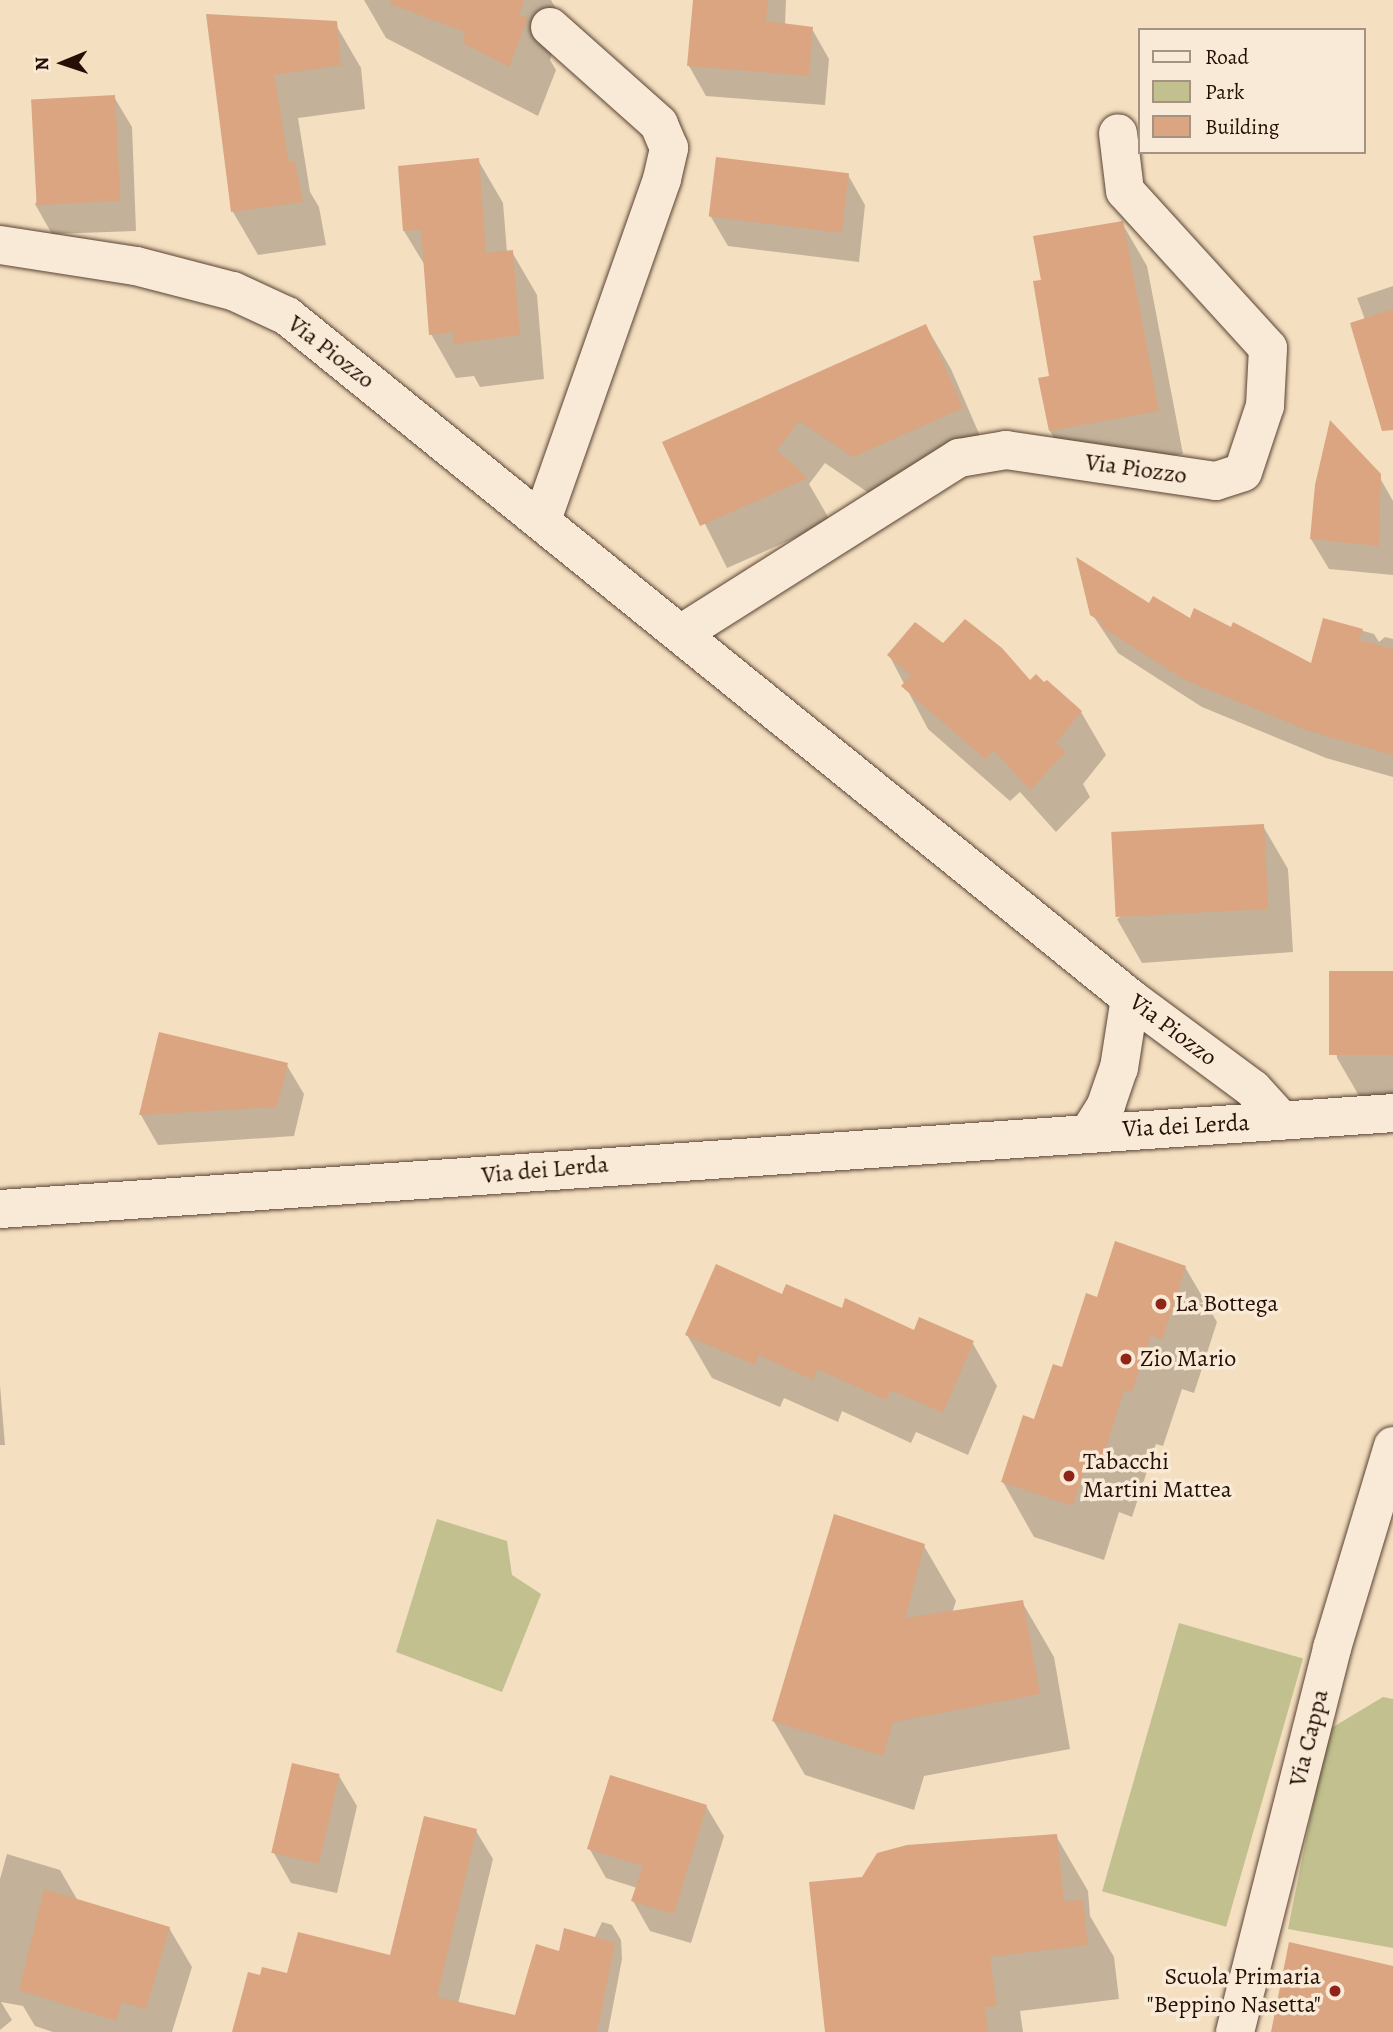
<!DOCTYPE html>
<style>
body{margin:0}
#map{position:relative;width:1393px;height:2032px;overflow:hidden;background:#f4dfc0;font-family:Alegreya,serif}
div>[style]{position:absolute}
[style*='--x']{left:calc(var(--x)*1px);top:calc(var(--y)*1px);width:calc(var(--w)*1px);rotate:calc(var(--a)*1deg)}
.green>*{inset:0;background:#c1c08e;transform-origin:0 0}
.shadow>*{inset:0;background:#0003}
.building>*{inset:0;background:#daa580;transform-origin:0 0}
.roads{filter:drop-shadow(0 0 2px #5a4334) drop-shadow(0 0 2px #5a4334)}
.minor>*{height:38px;margin:-19px;padding:0 19px;transform-origin:19px;border-radius:19px;background:#f8ead6}
.dots>*{width:19px;height:19px;translate:-50% -50%;box-sizing:border-box;border:4px solid #f8ead6;border-radius:50%}
span{translate:-50% -50%;white-space:nowrap;text-align:center;line-height:1.15;-webkit-text-stroke:7px #f8ead6;paint-order:stroke}
.street-label{font-size:24px;color:#260f05}
.poi-label{font-size:24px;color:#260f05}
.left{translate:0 -50%;text-align:left}
.right{translate:-100% -50%;text-align:right}
.legend{position:absolute;left:1138px;top:28px;width:228px;height:126px;box-sizing:border-box;background:#f8ead6;border:2px solid #a49282;margin:0;padding:9px 12px;list-style:none;font-size:21px;color:#260f05}
.legend li{display:flex;align-items:center;gap:14px;height:35px}
.legend b{width:35px;border:2px solid #a49282}
.north{position:absolute;left:28px;top:28px;width:70px;height:70px;-webkit-text-stroke:5px #f8ead6;paint-order:stroke;rotate:268deg;font-size:19px;font-weight:700;line-height:28px;text-align:center;color:#260f05}
.north::after{content:'';display:block;margin:auto;width:24px;height:32px;background:#260f05;clip-path:polygon(50% 0,100% 100%,50% 72%,0 100%)}
</style>
<div id="map">
<div class="green">
<i style="clip-path:polygon(437px 1519px,507px 1541px,512px 1575px,541px 1594px,502px 1692px,396px 1652px)"></i>
<i style="left:1179px;top:1623px;width:129px;height:279px;rotate:16deg"></i>
<i style="clip-path:polygon(1383px 1697px,1393px 1699px,1393px 1948px,1288px 1929px,1328px 1730px)"></i>
</div>
<div class="shadow">
<i style="clip-path:polygon(364px 0,551px 0,563px 21px,550px 60px,556px 70px,538px 116px,386px 38px)"></i>
<i style="clip-path:polygon(695px 0,786px 0,785px 25px,812px 29px,829px 59px,825px 105px,706px 96px,689px 66px)"></i>
<i style="clip-path:polygon(208px 16px,336px 25px,361px 68px,365px 109px,298px 118px,310px 192px,319px 207px,326px 245px,258px 255px,233px 212px)"></i>
<i style="clip-path:polygon(114px 97px,132px 127px,136px 231px,52px 234px,35px 204px)"></i>
<i style="clip-path:polygon(478px 160px,503px 203px,507px 252px,512px 252px,537px 295px,544px 379px,480px 387px,474px 376px,456px 378px,431px 334px,426px 267px,404px 231px)"></i>
<i style="clip-path:polygon(848px 175px,865px 205px,859px 262px,728px 246px,711px 217px)"></i>
<i style="clip-path:polygon(1122px 223px,1147px 266px,1183px 454px,1075px 474px,1050px 431px,1051px 377px,1043px 281px)"></i>
<i style="clip-path:polygon(1393px 286px,1393px 395px,1357px 298px)"></i>
<i style="clip-path:polygon(926px 326px,951px 369px,987px 452px,879px 500px,825px 463px,809px 484px,831px 522px,727px 568px,665px 443px)"></i>
<i style="clip-path:polygon(1380px 478px,1393px 501px,1393px 575px,1329px 569px,1311px 539px)"></i>
<i style="clip-path:polygon(1150px 606px,1312px 666px,1325px 620px,1374px 634px,1379px 642px,1385px 637px,1393px 639px,1393px 777px,1326px 758px,1202px 707px,1118px 653px,1092px 614px)"></i>
<i style="clip-path:polygon(943px 645px,1030px 682px,1081px 712px,1106px 755px,1083px 784px,1090px 797px,1056px 832px,1020px 792px,1010px 801px,928px 729px,889px 655px)"></i>
<i style="clip-path:polygon(1263px 826px,1288px 869px,1293px 952px,1142px 963px,1117px 919px)"></i>
<i style="clip-path:polygon(1393px 973px,1393px 1099px,1362px 1101px,1337px 1058px,1331px 976px)"></i>
<i style="clip-path:polygon(160px 1034px,286px 1064px,304px 1094px,294px 1136px,158px 1145px,141px 1115px)"></i>
<i style="clip-path:polygon(1185px 1267px,1217px 1322px,1194px 1393px,1182px 1389px,1163px 1446px,1156px 1444px,1132px 1517px,1119px 1512px,1104px 1560px,1034px 1537px,1003px 1482px,1098px 1300px)"></i>
<i style="clip-path:polygon(783px 1296px,915px 1332px,972px 1342px,997px 1386px,968px 1455px,916px 1432px,911px 1443px,842px 1411px,838px 1422px,784px 1398px,780px 1407px,712px 1378px,687px 1335px)"></i>
<i style="clip-path:polygon(0 1385px,5px 1445px,0 1445px)"></i>
<i style="clip-path:polygon(924px 1546px,956px 1601px,952px 1613px,1022px 1602px,1054px 1657px,1070px 1749px,924px 1776px,914px 1810px,805px 1775px,773px 1720px)"></i>
<i style="clip-path:polygon(339px 1776px,357px 1806px,337px 1893px,291px 1883px,274px 1853px)"></i>
<i style="clip-path:polygon(706px 1806px,724px 1836px,691px 1943px,650px 1931px,633px 1901px,637px 1888px,606px 1878px,589px 1848px)"></i>
<i style="clip-path:polygon(476px 1831px,493px 1859px,458px 2004px,482px 2032px,234px 2032px,261px 1977px,391px 1957px)"></i>
<i style="clip-path:polygon(1056px 1836px,1088px 1891px,1090px 1916px,1114px 1957px,1119px 1999px,1020px 2011px,1023px 2032px,826px 2032px,863px 1879px)"></i>
<i style="clip-path:polygon(7px 1854px,60px 1870px,78px 1901px,169px 1928px,192px 1967px,172px 2032px,53px 2032px,35px 2026px,23px 2006px,1px 2002px,12px 2020px,0 2030px,0 1879px)"></i>
<i style="clip-path:polygon(602px 1922px,612px 1925px,621px 1940px,622px 1959px,608px 2032px,538px 2032px,561px 1953px,594px 1939px)"></i>
</div>
<div class="building">
<i style="clip-path:polygon(391px 0,524px 0,519px 15px,528px 18px,509px 67px,463px 43px,465px 32px,390px 4px)"></i>
<i style="clip-path:polygon(693px 0,768px 0,766px 21px,813px 27px,809px 76px,687px 66px)"></i>
<i style="clip-path:polygon(206px 14px,337px 21px,341px 65px,274px 75px,289px 162px,295px 162px,303px 202px,231px 212px)"></i>
<i style="left:115px;top:95px;width:106px;height:84px;rotate:87deg"></i>
<i style="left:716px;top:157px;width:134px;height:60px;rotate:7deg"></i>
<i style="clip-path:polygon(479px 158px,486px 253px,513px 250px,520px 335px,454px 344px,453px 332px,429px 335px,421px 230px,403px 231px,398px 166px)"></i>
<i style="clip-path:polygon(1123px 221px,1159px 411px,1049px 431px,1038px 378px,1049px 376px,1033px 281px,1041px 280px,1033px 236px)"></i>
<i style="clip-path:polygon(1393px 309px,1393px 430px,1382px 431px,1350px 323px)"></i>
<i style="clip-path:polygon(926px 324px,963px 408px,853px 457px,799px 421px,777px 450px,808px 478px,700px 526px,662px 442px)"></i>
<i style="clip-path:polygon(1330px 420px,1381px 474px,1379px 546px,1310px 539px,1315px 485px)"></i>
<i style="clip-path:polygon(1076px 557px,1149px 603px,1153px 596px,1190px 618px,1194px 608px,1231px 627px,1233px 622px,1311px 663px,1323px 618px,1363px 629px,1359px 640px,1393px 649px,1393px 755px,1309px 731px,1185px 680px,1100px 626px,1103px 623px,1090px 615px)"></i>
<i style="clip-path:polygon(965px 619px,1002px 648px,1030px 680px,1036px 674px,1044px 682px,1047px 680px,1082px 711px,1056px 743px,1066px 752px,1030px 790px,994px 750px,985px 759px,901px 686px,911px 675px,887px 655px,915px 622px,943px 643px)"></i>
<i style="left:1264px;top:824px;width:85px;height:153px;rotate:87deg"></i>
<i style="left:1393px;top:971px;width:84px;height:64px;rotate:90deg"></i>
<i style="clip-path:polygon(159px 1032px,288px 1063px,277px 1107px,139px 1115px)"></i>
<i style="clip-path:polygon(1115px 1241px,1186px 1266px,1162px 1340px,1151px 1335px,1132px 1392px,1124px 1390px,1101px 1463px,1088px 1458px,1073px 1506px,1001px 1482px,1023px 1415px,1034px 1419px,1053px 1364px,1062px 1367px,1086px 1293px,1097px 1297px)"></i>
<i style="clip-path:polygon(716px 1264px,782px 1294px,786px 1284px,842px 1308px,845px 1298px,914px 1330px,919px 1317px,974px 1341px,943px 1413px,891px 1390px,886px 1400px,817px 1369px,813px 1380px,759px 1355px,755px 1365px,685px 1335px)"></i>
<i style="clip-path:polygon(834px 1514px,925px 1544px,905px 1618px,1023px 1600px,1040px 1694px,893px 1722px,883px 1756px,772px 1721px)"></i>
<i style="left:292px;top:1763px;width:49px;height:92px;rotate:13deg"></i>
<i style="clip-path:polygon(610px 1775px,707px 1805px,674px 1914px,631px 1901px,643px 1866px,587px 1849px)"></i>
<i style="clip-path:polygon(424px 1816px,477px 1829px,437px 1997px,515px 2015px,536px 1944px,559px 1951px,564px 1928px,615px 1943px,597px 2032px,232px 2032px,248px 1972px,260px 1975px,262px 1967px,287px 1973px,298px 1932px,390px 1955px)"></i>
<i style="clip-path:polygon(1057px 1834px,1064px 1901px,1083px 1900px,1088px 1945px,990px 1957px,997px 2006px,985px 2007px,988px 2032px,825px 2032px,809px 1882px,862px 1877px,877px 1853px,907px 1845px)"></i>
<i style="clip-path:polygon(44px 1889px,170px 1927px,146px 2009px,122px 2002px,116px 2021px,19px 1990px)"></i>
<i style="clip-path:polygon(1289px 1942px,1393px 1966px,1393px 2032px,1271px 2032px)"></i>
</div>
<div class="roads">
<div class="minor">
<i style="--x:0;--y:245;--w:138;--a:8.8"></i>
<i style="--x:136;--y:266;--w:100;--a:14.5"></i>
<i style="--x:233;--y:291;--w:60;--a:24.8"></i>
<i style="--x:287;--y:316;--w:1084;--a:38.97"></i>
<i style="--x:1130;--y:998;--w:153;--a:36.5"></i>
<i style="--x:1253;--y:1089;--w:43;--a:47.8"></i>
<i style="--x:542;--y:520;--w:361;--a:-70.6"></i>
<i style="--x:662;--y:179;--w:32;--a:-77"></i>
<i style="--x:669;--y:148;--w:26;--a:-113"></i>
<i style="--x:659;--y:124;--w:146;--a:-138.3"></i>
<i style="--x:682;--y:633;--w:328;--a:-32.3"></i>
<i style="--x:959;--y:458;--w:48;--a:-9.7"></i>
<i style="--x:1006;--y:450;--w:212;--a:8.4"></i>
<i style="--x:1216;--y:481;--w:28;--a:-18"></i>
<i style="--x:1243;--y:472;--w:70;--a:-71.6"></i>
<i style="--x:1265;--y:406;--w:58;--a:-87"></i>
<i style="--x:1268;--y:348;--w:212;--a:-132.3"></i>
<i style="--x:1125;--y:191;--w:58;--a:-96.9"></i>
<i style="--x:1090;--y:1131;--w:31;--a:-58"></i>
<i style="--x:1106;--y:1105;--w:39;--a:-71"></i>
<i style="--x:1119;--y:1068;--w:71;--a:-81.1"></i>
<i style="--x:0;--y:1209;--w:1396;--a:-3.94"></i>
<i style="--x:1235;--y:2032;--w:396;--a:-75.8"></i>
<i style="--x:1332;--y:1648;--w:211;--a:-73.2"></i>
</div>
</div>
<div class="dots">
<i style="left:1161px;top:1304px;background:#8f2418"></i>
<i style="left:1126px;top:1359px;background:#8f2418"></i>
<i style="left:1069px;top:1476px;background:#8f2418"></i>
<i style="left:1335px;top:1991px;background:#8f2418"></i>
</div>
<div class="street-label">
<span style="left:331px;top:352px;rotate:38deg">Via Piozzo</span>
<span style="left:1136px;top:469px;rotate:8deg">Via Piozzo</span>
<span style="left:1173px;top:1030px;rotate:37deg">Via Piozzo</span>
<span style="left:1186px;top:1126px;rotate:-3deg">Via dei Lerda</span>
<span style="left:545px;top:1170px;rotate:-5deg">Via dei Lerda</span>
<span style="left:1309px;top:1738px;rotate:-76deg">Via Cappa</span>
</div>
<div class="poi-label">
<span class="left" style="left:1175px;top:1304px">La Bottega</span>
<span class="left" style="left:1140px;top:1359px">Zio Mario</span>
<span class="left" style="left:1083px;top:1476px">Tabacchi<br>Martini Mattea</span>
<span class="right" style="left:1321px;top:1991px">Scuola Primaria<br>"Beppino Nasetta"</span>
</div>
<ul class="legend">
<li><b style="height:9px;background:#f8ead6"></b>Road</li>
<li><b style="height:19px;background:#c1c08e"></b>Park</li>
<li><b style="height:19px;background:#daa580"></b>Building</li>
</ul>
<div class="north">N</div>
</div>
